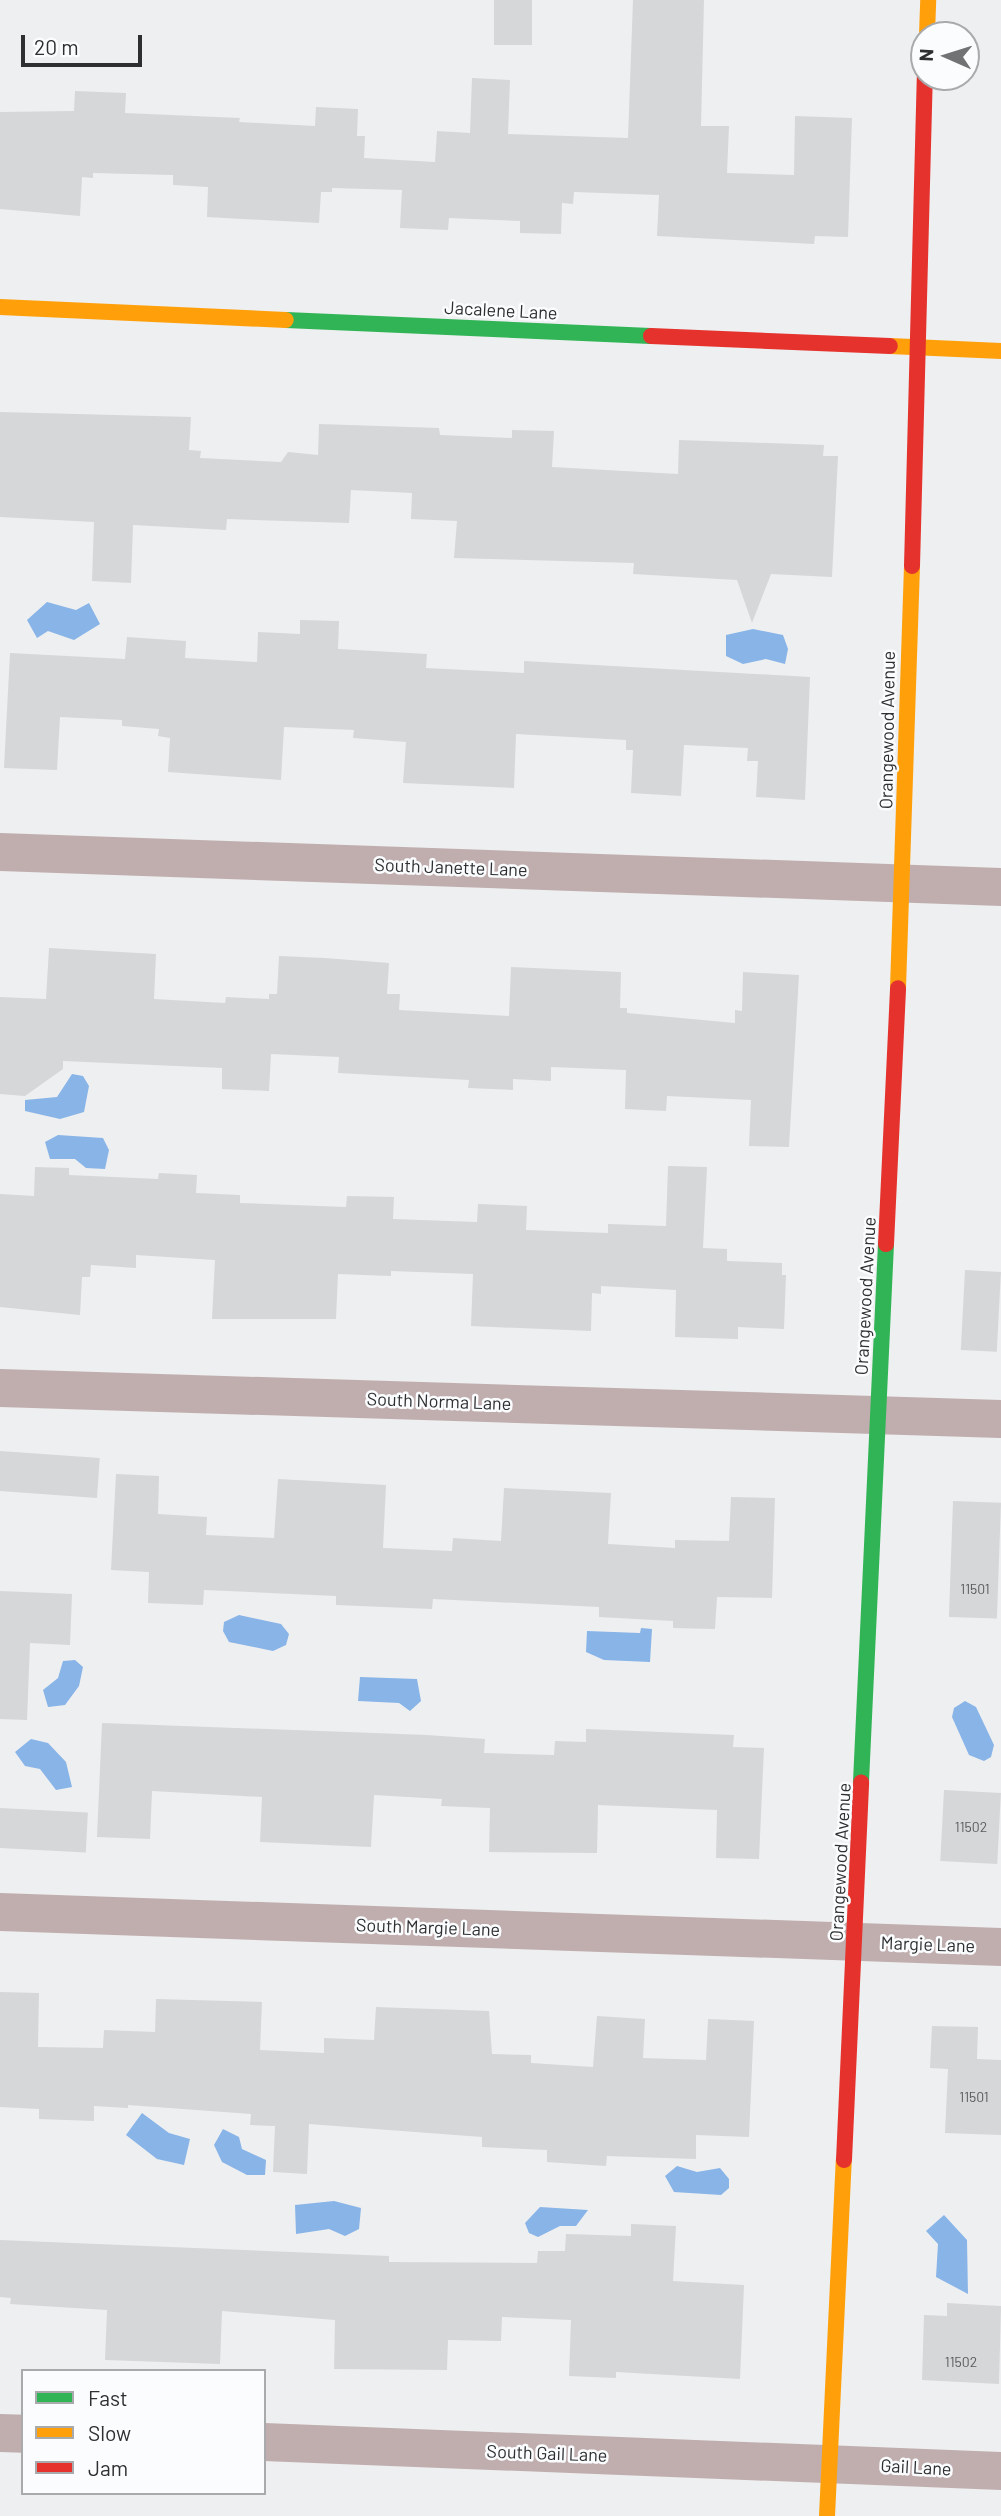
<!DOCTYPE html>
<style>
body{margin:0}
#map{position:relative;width:1001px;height:2516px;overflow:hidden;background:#eeeff0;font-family:Barlow,sans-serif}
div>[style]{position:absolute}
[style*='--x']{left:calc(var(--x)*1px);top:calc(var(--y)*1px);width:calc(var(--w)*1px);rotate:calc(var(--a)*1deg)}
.water>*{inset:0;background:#88b4e8}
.building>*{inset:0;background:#d6d7d8;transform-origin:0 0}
.street>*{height:38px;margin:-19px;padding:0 19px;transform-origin:19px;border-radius:19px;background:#c0aeaf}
.fast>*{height:16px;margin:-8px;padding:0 8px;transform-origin:8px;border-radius:8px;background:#30b455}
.slow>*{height:16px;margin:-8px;padding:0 8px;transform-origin:8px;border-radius:8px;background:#ff9f0a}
.jam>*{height:16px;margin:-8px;padding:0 8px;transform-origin:8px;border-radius:8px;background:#e5322d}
span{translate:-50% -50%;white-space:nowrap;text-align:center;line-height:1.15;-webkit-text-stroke:5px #fafcfe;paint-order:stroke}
.number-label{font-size:14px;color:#595a5b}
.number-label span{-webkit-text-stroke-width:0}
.street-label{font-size:18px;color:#2e2f30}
.legend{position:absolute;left:21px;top:2369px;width:245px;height:126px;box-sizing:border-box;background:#fafcfe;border:2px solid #a8aaac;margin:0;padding:9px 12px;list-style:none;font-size:21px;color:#2e2f30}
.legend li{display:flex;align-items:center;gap:14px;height:35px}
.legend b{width:35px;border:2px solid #a8aaac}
.north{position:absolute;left:910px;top:21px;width:70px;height:70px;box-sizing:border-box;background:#fafcfe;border:2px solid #a8aaac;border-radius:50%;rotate:273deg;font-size:19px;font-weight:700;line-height:28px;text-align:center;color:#2e2f30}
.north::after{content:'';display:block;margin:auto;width:24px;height:32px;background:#717273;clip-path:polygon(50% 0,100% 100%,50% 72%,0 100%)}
.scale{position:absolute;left:21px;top:35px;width:121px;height:32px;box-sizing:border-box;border:4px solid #2e2f30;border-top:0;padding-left:9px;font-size:21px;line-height:24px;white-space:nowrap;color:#2e2f30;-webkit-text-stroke:5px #fafcfe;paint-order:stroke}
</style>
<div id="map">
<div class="water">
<i style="clip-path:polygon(47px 602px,76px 610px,89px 603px,100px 624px,74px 640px,48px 631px,37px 638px,27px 620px)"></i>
<i style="clip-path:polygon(753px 629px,783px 635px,788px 649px,785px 664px,766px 659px,743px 664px,726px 656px,726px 635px)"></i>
<i style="clip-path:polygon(72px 1074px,83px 1076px,89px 1086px,84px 1112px,60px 1119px,25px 1111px,25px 1100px,57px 1097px)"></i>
<i style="clip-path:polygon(58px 1135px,103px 1138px,109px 1150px,105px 1169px,86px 1168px,75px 1159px,50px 1159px,45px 1142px)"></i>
<i style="clip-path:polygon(239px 1615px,281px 1624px,289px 1634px,286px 1645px,273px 1651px,229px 1642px,223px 1631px,224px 1622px)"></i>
<i style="clip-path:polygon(641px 1628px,652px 1629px,650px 1662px,604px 1660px,586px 1652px,587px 1631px,640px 1633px)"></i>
<i style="clip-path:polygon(75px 1660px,83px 1667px,79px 1686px,65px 1705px,48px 1707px,43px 1690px,58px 1678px,63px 1661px)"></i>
<i style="clip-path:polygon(360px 1677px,417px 1679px,421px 1701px,410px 1711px,399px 1703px,358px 1701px)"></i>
<i style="clip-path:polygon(965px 1701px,976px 1707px,994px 1745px,991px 1757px,984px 1761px,969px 1755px,952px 1717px,954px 1708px)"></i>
<i style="clip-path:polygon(31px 1739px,48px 1743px,66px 1762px,72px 1787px,56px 1790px,40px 1769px,25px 1766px,15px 1752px)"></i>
<i style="clip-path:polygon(142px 2113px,169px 2133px,190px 2139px,184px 2165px,157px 2159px,126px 2135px)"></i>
<i style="clip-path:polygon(223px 2129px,239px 2137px,242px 2149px,266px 2160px,265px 2175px,247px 2175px,222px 2162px,214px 2145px)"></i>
<i style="clip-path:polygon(677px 2166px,697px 2172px,720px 2168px,729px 2179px,729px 2188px,721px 2195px,674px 2192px,665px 2176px)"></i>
<i style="clip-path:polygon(334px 2201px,361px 2208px,359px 2229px,345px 2236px,329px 2229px,296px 2234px,295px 2205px)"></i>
<i style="clip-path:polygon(540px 2207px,588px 2210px,576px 2226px,560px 2226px,538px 2237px,529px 2233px,525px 2223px)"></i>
<i style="clip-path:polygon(944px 2215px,967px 2240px,968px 2294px,936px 2277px,938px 2244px,926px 2231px)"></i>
</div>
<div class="building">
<i style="left:494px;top:0;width:38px;height:45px"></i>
<i style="clip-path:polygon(633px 0,704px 0,701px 126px,729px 126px,727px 173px,794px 175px,795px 116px,852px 118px,848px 237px,815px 236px,814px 244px,657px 236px,659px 195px,574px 192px,573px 204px,562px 203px,561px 234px,520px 233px,520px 221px,449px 218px,448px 230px,400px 228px,402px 190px,332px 188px,332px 192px,321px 192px,319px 223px,207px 217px,208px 187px,173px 185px,173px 175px,93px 173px,93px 178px,82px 177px,80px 216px,0 209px,0 112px,74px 111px,75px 91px,126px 93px,125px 113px,240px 118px,239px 122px,315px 126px,316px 107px,358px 109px,357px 136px,365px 136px,364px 158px,435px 162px,437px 131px,470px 133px,472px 78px,510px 80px,508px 134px,628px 138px)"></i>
<i style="clip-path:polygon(0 412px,191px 417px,189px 450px,201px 451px,200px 458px,281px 462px,288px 452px,318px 455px,319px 424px,439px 428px,440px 435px,512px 438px,512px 430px,554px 431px,552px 467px,678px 474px,679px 440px,824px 445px,823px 456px,838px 456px,832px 577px,771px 574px,752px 623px,737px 580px,633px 574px,634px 563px,454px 558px,457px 521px,411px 519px,412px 493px,351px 490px,349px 523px,227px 519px,226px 530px,133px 525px,131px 583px,92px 581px,94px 522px,0 517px)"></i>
<i style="clip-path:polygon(300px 620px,339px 621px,338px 649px,427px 654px,426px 668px,524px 673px,524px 661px,810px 677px,805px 800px,756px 797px,758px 761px,747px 761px,748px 748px,684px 745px,681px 796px,631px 793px,633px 750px,626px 750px,626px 740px,516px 734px,514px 788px,403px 783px,406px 742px,353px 738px,354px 730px,284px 727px,281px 780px,168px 772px,170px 738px,158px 736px,159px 729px,122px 726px,122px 720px,60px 717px,57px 770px,4px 768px,10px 653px,125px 659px,127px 637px,186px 641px,185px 658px,257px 662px,258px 632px,300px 634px)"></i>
<i style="clip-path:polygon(49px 948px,156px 954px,154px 999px,225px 1003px,226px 997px,269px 999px,269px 994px,277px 994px,279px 956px,325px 958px,389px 963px,387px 994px,400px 994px,399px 1010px,509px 1016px,511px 967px,621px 972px,620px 1008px,627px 1008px,627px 1013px,735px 1023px,735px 1010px,742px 1011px,743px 972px,799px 975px,789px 1147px,749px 1146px,751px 1100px,667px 1096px,666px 1111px,625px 1109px,626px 1070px,551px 1067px,551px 1081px,513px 1079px,513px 1090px,468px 1088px,469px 1080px,338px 1073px,339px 1057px,271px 1054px,269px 1091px,222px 1089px,222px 1068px,63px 1061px,63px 1069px,25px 1096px,0 1094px,0 997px,46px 999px)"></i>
<i style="clip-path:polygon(668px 1166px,707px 1167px,703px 1248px,727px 1249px,727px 1261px,782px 1263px,782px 1275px,786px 1275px,784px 1329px,738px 1327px,738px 1339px,675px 1337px,676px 1290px,601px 1286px,601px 1294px,592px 1293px,591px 1331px,471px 1326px,473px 1274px,391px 1271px,391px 1276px,338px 1274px,336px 1319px,212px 1319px,215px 1260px,136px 1255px,136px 1268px,91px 1265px,90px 1277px,82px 1277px,80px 1315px,0 1307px,0 1194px,34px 1196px,35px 1167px,69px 1168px,69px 1175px,158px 1179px,159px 1173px,197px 1175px,196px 1193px,240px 1195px,240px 1203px,346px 1207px,347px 1196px,394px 1197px,393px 1219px,477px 1222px,478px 1204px,527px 1206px,526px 1230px,608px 1233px,608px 1224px,666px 1226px)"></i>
<i style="left:965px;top:1270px;width:36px;height:80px;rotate:3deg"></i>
<i style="left:0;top:1451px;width:100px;height:40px;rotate:4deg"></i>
<i style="clip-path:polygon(116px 1474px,159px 1476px,158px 1514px,207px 1517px,206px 1535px,274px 1538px,278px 1479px,386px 1485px,383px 1548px,452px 1551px,453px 1538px,501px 1541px,504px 1488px,611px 1493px,608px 1544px,675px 1548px,675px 1540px,729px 1541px,731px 1497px,775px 1498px,772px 1598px,717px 1597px,715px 1629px,673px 1628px,673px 1621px,599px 1617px,599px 1607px,433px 1599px,432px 1609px,336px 1605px,336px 1596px,204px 1590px,203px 1605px,148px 1603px,149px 1572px,111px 1570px)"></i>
<i style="left:953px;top:1501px;width:48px;height:116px;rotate:2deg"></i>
<i style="clip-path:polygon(0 1591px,72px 1594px,70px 1645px,30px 1643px,27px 1720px,0 1719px)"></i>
<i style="clip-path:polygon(102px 1723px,427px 1735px,485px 1739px,484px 1753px,554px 1755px,555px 1741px,586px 1742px,586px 1729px,734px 1735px,733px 1747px,764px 1748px,759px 1859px,716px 1858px,717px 1810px,598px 1805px,597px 1853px,489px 1852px,490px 1808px,441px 1806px,442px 1799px,374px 1795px,371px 1847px,260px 1842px,262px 1797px,152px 1791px,150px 1839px,97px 1837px)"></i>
<i style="left:944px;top:1790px;width:57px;height:71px;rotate:3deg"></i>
<i style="left:0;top:1808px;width:88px;height:40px;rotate:3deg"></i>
<i style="clip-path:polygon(0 1992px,39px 1993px,38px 2047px,103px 2048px,104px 2030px,155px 2032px,156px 1999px,262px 2002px,260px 2050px,324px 2053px,324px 2038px,374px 2040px,376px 2007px,489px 2011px,492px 2054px,531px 2055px,531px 2063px,593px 2067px,597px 2016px,645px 2019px,643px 2058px,706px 2060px,708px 2019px,754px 2021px,749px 2137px,696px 2135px,696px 2159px,607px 2156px,606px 2166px,547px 2162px,547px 2150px,482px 2147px,482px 2137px,309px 2124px,307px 2174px,273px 2172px,275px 2126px,250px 2125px,251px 2114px,128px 2105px,128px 2108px,94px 2106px,94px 2121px,39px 2119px,39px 2109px,0 2107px)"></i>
<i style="clip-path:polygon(932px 2026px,978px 2027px,977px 2059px,1001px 2060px,1001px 2135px,945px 2133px,948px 2069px,930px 2068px)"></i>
<i style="clip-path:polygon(631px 2224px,676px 2226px,673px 2281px,744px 2285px,740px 2379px,616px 2372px,616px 2378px,569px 2376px,571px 2320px,502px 2317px,501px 2341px,448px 2340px,447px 2370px,334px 2369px,335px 2320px,222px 2311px,220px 2364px,105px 2360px,107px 2310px,10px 2304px,11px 2298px,0 2297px,0 2240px,389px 2256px,389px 2262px,537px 2263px,538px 2251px,565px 2251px,566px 2234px,631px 2236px)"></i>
<i style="clip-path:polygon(947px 2303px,1001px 2306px,999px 2384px,922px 2380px,924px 2315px,947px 2316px)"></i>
</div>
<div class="street">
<i style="--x:0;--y:852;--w:1002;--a:2"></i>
<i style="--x:0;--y:1388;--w:1001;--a:1.77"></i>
<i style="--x:0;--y:1912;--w:1002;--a:2"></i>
<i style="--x:0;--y:2433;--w:23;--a:2"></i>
<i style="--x:264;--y:2442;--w:738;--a:2.25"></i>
</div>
<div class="fast">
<i style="--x:286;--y:320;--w:365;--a:2.5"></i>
<i style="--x:861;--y:1782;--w:539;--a:-87.34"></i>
</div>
<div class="slow">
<i style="--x:927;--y:35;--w:35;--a:-88"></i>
<i style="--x:0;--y:307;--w:286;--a:2.6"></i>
<i style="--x:890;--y:346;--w:111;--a:2.6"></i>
<i style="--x:898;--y:988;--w:422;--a:-88.1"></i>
<i style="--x:827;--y:2516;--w:356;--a:-87.3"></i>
</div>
<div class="jam">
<i style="--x:651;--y:336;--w:239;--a:2.4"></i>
<i style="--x:912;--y:566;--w:489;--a:-88.5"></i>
<i style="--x:886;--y:1244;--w:256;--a:-87.3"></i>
<i style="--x:844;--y:2160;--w:378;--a:-87.4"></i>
</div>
<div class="number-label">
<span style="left:975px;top:1589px">11501</span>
<span style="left:971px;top:1827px">11502</span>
<span style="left:974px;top:2097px">11501</span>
<span style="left:961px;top:2362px">11502</span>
</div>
<div class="street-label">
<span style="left:501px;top:310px;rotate:3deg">Jacalene Lane</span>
<span style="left:887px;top:730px;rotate:-89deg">Orangewood Avenue</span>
<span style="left:451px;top:867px;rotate:2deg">South Janette Lane</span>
<span style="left:865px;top:1296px;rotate:-87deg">Orangewood Avenue</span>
<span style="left:439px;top:1401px;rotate:2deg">South Norma Lane</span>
<span style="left:840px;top:1862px;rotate:-87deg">Orangewood Avenue</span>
<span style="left:428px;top:1927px;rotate:2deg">South Margie Lane</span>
<span style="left:928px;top:1944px;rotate:2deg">Margie Lane</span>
<span style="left:547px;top:2453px;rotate:2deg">South Gail Lane</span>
<span style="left:916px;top:2467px;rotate:3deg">Gail Lane</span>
</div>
<ul class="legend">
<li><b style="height:9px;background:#30b455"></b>Fast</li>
<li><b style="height:9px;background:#ff9f0a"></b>Slow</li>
<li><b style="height:9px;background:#e5322d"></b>Jam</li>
</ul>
<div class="north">N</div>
<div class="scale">20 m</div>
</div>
